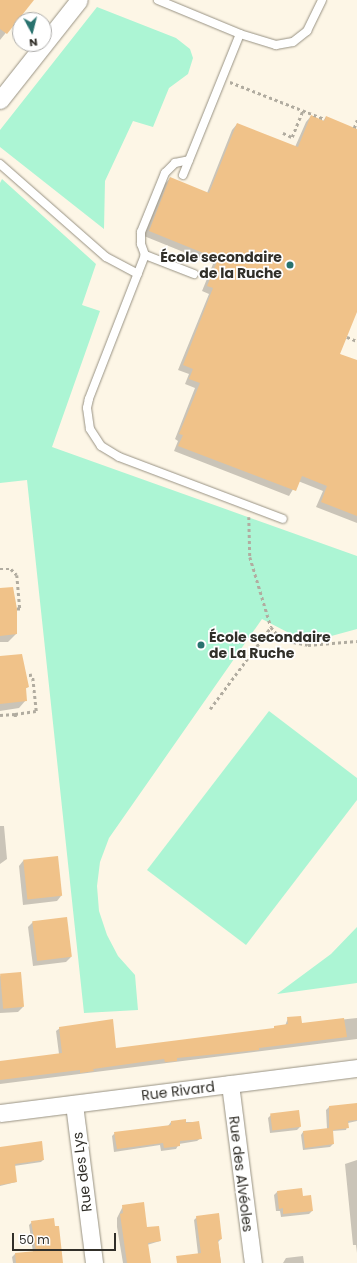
<!DOCTYPE html>
<meta charset="utf-8">
<style>
body{margin:0}
#map{position:relative;width:357px;height:1263px;overflow:hidden;background:#fdf6e6;font-family:Poppins,sans-serif}
div>[style]{position:absolute}
[style*='--x']{left:calc(var(--x)*1px);top:calc(var(--y)*1px);width:calc(var(--w)*1px);rotate:calc(var(--a)*1deg)}
.green>*{inset:0;background:#acf5d4}
.shadow>*{inset:0;background:#0003}
.building>*{inset:0;background:#f0c289;transform-origin:0 0}
.path>*{height:2.5px;margin-top:-1.25px;transform-origin:0;background:repeating-linear-gradient(90deg,#b1aca0 0 3px,transparent 0 6px)}
.roads{filter:drop-shadow(0 0 1px #989283) drop-shadow(0 0 1px #989283)}
.service>*{height:8px;margin:-4px;padding:0 4px;transform-origin:4px;border-radius:4px;background:#fff}
.minor>*{height:17px;margin:-8.5px;padding:0 8.5px;transform-origin:8.5px;border-radius:8.5px;background:#fff}
.dots>*{width:11px;height:11px;translate:-50% -50%;box-sizing:border-box;border:2px solid #fff;border-radius:50%}
span{translate:-50% -50%;white-space:nowrap;text-align:center;line-height:1.15;-webkit-text-stroke:3.5px #fff;paint-order:stroke}
.poi-label{font-size:14px;color:#312f29;font-weight:700}
.right{translate:-100% -50%;text-align:right}
.left{translate:0 -50%;text-align:left}
.street-label{font-size:14px;color:#312f29}
.north{position:absolute;left:12px;top:12px;width:40px;height:40px;box-sizing:border-box;background:#fff;border:1px solid #adaca9;border-radius:50%;rotate:173deg;font-size:11px;font-weight:700;line-height:16px;text-align:center;color:#312f29}
.north::after{content:'';display:block;margin:auto;width:14px;height:18px;background:#29726e;clip-path:polygon(50% 0,100% 100%,50% 72%,0 100%)}
.scale{position:absolute;left:12px;top:1233px;width:104px;height:18px;box-sizing:border-box;border:2px solid #312f29;border-top:0;padding-left:5px;font-size:12px;line-height:14px;white-space:nowrap;color:#312f29;-webkit-text-stroke:3px #fff;paint-order:stroke}
</style>
<div id="map">
<div class="green">
<i style="clip-path:polygon(97px 7px,176px 38px,190px 49px,193px 58px,188px 74px,169px 88px,153px 127px,133px 121px,105px 181px,104px 229px,0 147px,0 130px)"></i>
<i style="clip-path:polygon(2px 179px,96px 264px,82px 305px,100px 311px,52px 447px,357px 556px,357px 629px,324px 638px,291px 634px,262px 619px,109px 838px,100px 862px,97px 886px,99px 911px,107px 935px,118px 956px,135px 975px,138px 1010px,84px 1013px,27px 480px,0 483px,0 183px)"></i>
<i style="clip-path:polygon(269px 711px,357px 778px,357px 800px,246px 945px,147px 870px)"></i>
<i style="clip-path:polygon(357px 927px,357px 983px,277px 994px,331px 954px)"></i>
</div>
<div class="shadow">
<i style="clip-path:polygon(0 0,29px 0,30px 3px,0 40px)"></i>
<i style="clip-path:polygon(311px 116px,323px 121px,326px 117px,357px 130px,357px 309px,339px 354px,357px 362px,357px 523px,316px 507px,323px 491px,298px 481px,289px 496px,174px 451px,178px 441px,175px 439px,195px 388px,185px 384px,189px 374px,178px 370px,209px 294px,202px 291px,213px 264px,144px 236px,165px 184px,170px 178px,207px 193px,232px 130px,237px 124px,295px 147px,306px 122px)"></i>
<i style="clip-path:polygon(12px 588px,17px 620px,15px 623px,16px 634px,8px 642px,0 642px,0 589px)"></i>
<i style="clip-path:polygon(0 657px,28px 687px,25px 689px,26px 700px,19px 708px,0 711px)"></i>
<i style="clip-path:polygon(0 826px,4px 826px,7px 859px,0 864px)"></i>
<i style="clip-path:polygon(57px 857px,61px 896px,57px 901px,23px 905px,19px 866px,23px 861px)"></i>
<i style="clip-path:polygon(33px 922px,71px 957px,66px 962px,33px 966px,28px 927px)"></i>
<i style="clip-path:polygon(0 975px,23px 1007px,18px 1012px,0 1013px)"></i>
<i style="clip-path:polygon(288px 1018px,301px 1024px,357px 1018px,357px 1039px,0 1084px,0 1063px,59px 1054px,56px 1031px,60px 1028px,115px 1049px,272px 1030px,285px 1026px)"></i>
<i style="clip-path:polygon(356px 1104px,357px 1121px,348px 1123px,346px 1130px,332px 1131px,333px 1144px,330px 1147px,303px 1150px,301px 1135px,303px 1132px,327px 1129px,326px 1110px,329px 1107px)"></i>
<i style="clip-path:polygon(271px 1115px,300px 1127px,297px 1130px,270px 1133px,268px 1118px)"></i>
<i style="clip-path:polygon(171px 1122px,198px 1122px,201px 1138px,197px 1141px,179px 1144px,176px 1149px,161px 1151px,160px 1145px,114px 1152px,112px 1136px,115px 1133px,168px 1126px)"></i>
<i style="clip-path:polygon(0 1147px,43px 1160px,41px 1162px,14px 1166px,16px 1182px,0 1186px)"></i>
<i style="clip-path:polygon(357px 1160px,357px 1253px,356px 1245px,353px 1245px,345px 1164px)"></i>
<i style="clip-path:polygon(277px 1192px,302px 1197px,312px 1211px,309px 1214px,281px 1217px,280px 1211px,276px 1211px,274px 1195px)"></i>
<i style="clip-path:polygon(123px 1206px,160px 1241px,147px 1245px,150px 1263px,123px 1263px,117px 1227px,117px 1218px)"></i>
<i style="clip-path:polygon(197px 1217px,221px 1239px,218px 1242px,221px 1263px,181px 1263px,198px 1254px,194px 1220px)"></i>
<i style="clip-path:polygon(32px 1222px,55px 1227px,61px 1263px,13px 1263px,12px 1257px,15px 1254px,33px 1252px,29px 1225px)"></i>
<i style="clip-path:polygon(303px 1256px,304px 1263px,283px 1263px,286px 1258px)"></i>
</div>
<div class="building">
<i style="clip-path:polygon(0 0,34px 0,7px 34px,0 29px)"></i>
<i style="clip-path:polygon(311px 115px,324px 121px,326px 116px,357px 129px,357px 312px,340px 354px,357px 360px,357px 516px,321px 502px,327px 486px,302px 476px,296px 491px,178px 446px,183px 435px,179px 434px,200px 383px,189px 379px,193px 369px,183px 365px,213px 288px,207px 286px,218px 259px,149px 231px,170px 177px,209px 193px,237px 123px,298px 147px)"></i>
<i style="clip-path:polygon(13px 587px,17px 609px,17px 634px,0 636px,0 588px)"></i>
<i style="clip-path:polygon(22px 654px,29px 687px,26px 688px,27px 701px,0 704px,0 656px)"></i>
<i style="left:58px;top:856px;width:40px;height:35px;rotate:84deg"></i>
<i style="left:67px;top:917px;width:40px;height:35px;rotate:83deg"></i>
<i style="left:21px;top:972px;width:35px;height:21px;rotate:85deg"></i>
<i style="clip-path:polygon(301px 1016px,302px 1023px,344px 1018px,347px 1037px,259px 1048px,259px 1050px,177px 1058px,177px 1061px,165px 1062px,164px 1059px,93px 1069px,94px 1071px,80px 1073px,80px 1070px,0 1080px,0 1061px,62px 1053px,59px 1027px,113px 1019px,116px 1048px,274px 1028px,274px 1026px,288px 1024px,287px 1017px)"></i>
<i style="clip-path:polygon(357px 1103px,357px 1120px,348px 1121px,349px 1128px,333px 1130px,334px 1144px,305px 1148px,303px 1131px,329px 1128px,329px 1106px)"></i>
<i style="left:299px;top:1110px;width:17px;height:29px;rotate:83deg"></i>
<i style="clip-path:polygon(186px 1119px,186px 1123px,199px 1121px,202px 1139px,180px 1141px,180px 1146px,164px 1148px,163px 1143px,117px 1149px,114px 1132px,171px 1125px,171px 1121px)"></i>
<i style="clip-path:polygon(42px 1141px,44px 1160px,15px 1164px,17px 1182px,0 1185px,0 1147px)"></i>
<i style="clip-path:polygon(302px 1188px,303px 1196px,311px 1195px,313px 1211px,283px 1214px,283px 1208px,279px 1209px,277px 1191px)"></i>
<i style="clip-path:polygon(144px 1202px,147px 1227px,159px 1226px,161px 1241px,148px 1243px,151px 1263px,127px 1263px,120px 1214px,123px 1213px,122px 1205px)"></i>
<i style="clip-path:polygon(219px 1213px,222px 1239px,218px 1240px,221px 1263px,177px 1263px,176px 1256px,201px 1253px,196px 1216px)"></i>
<i style="clip-path:polygon(54px 1218px,55px 1226px,59px 1226px,63px 1263px,16px 1263px,15px 1253px,36px 1251px,31px 1221px)"></i>
</div>
<div class="path">
<i style="--x:18;--y:20;--w:2;--a:27"></i>
<i style="--x:230;--y:82;--w:102;--a:21.3"></i>
<i style="--x:354;--y:128;--w:9;--a:-69"></i>
<i style="--x:283;--y:133;--w:10;--a:24"></i>
<i style="--x:292;--y:137;--w:29;--a:-68"></i>
<i style="--x:347;--y:337;--w:11;--a:22"></i>
<i style="--x:249;--y:517;--w:40;--a:88.6"></i>
<i style="--x:250;--y:557;--w:73;--a:73.3"></i>
<i style="--x:271;--y:627;--w:9;--a:49"></i>
<i style="--x:277;--y:634;--w:18;--a:27"></i>
<i style="--x:293;--y:642;--w:15;--a:11"></i>
<i style="--x:308;--y:645;--w:49;--a:-4.7"></i>
<i style="--x:0;--y:569;--w:11;--a:0"></i>
<i style="--x:11;--y:569;--w:8;--a:45"></i>
<i style="--x:17;--y:575;--w:34;--a:85"></i>
<i style="--x:20;--y:609;--w:3;--a:180"></i>
<i style="--x:210;--y:709;--w:102;--a:-53.4"></i>
<i style="--x:15;--y:714;--w:21;--a:-8"></i>
<i style="--x:36;--y:711;--w:36;--a:-96"></i>
<i style="--x:32;--y:675;--w:5;--a:169"></i>
<i style="--x:0;--y:715;--w:15;--a:-4"></i>
<i style="--x:15;--y:714;--w:4;--a:76"></i>
</div>
<div class="roads">
<div class="service">
<i style="--x:158;--y:0;--w:89;--a:22.5"></i>
<i style="--x:240;--y:34;--w:38;--a:17"></i>
<i style="--x:276;--y:45;--w:17;--a:-10"></i>
<i style="--x:293;--y:42;--w:18;--a:-38"></i>
<i style="--x:307;--y:31;--w:34;--a:-64"></i>
<i style="--x:0;--y:164;--w:141;--a:41.3"></i>
<i style="--x:106;--y:257;--w:36;--a:28"></i>
<i style="--x:183;--y:175;--w:152;--a:-68"></i>
<i style="--x:145;--y:255;--w:12;--a:-110"></i>
<i style="--x:141;--y:244;--w:12;--a:-90"></i>
<i style="--x:141;--y:232;--w:64;--a:-67.9"></i>
<i style="--x:165;--y:173;--w:14;--a:-45"></i>
<i style="--x:175;--y:163;--w:14;--a:-12"></i>
<i style="--x:194;--y:274;--w:53;--a:-158.8"></i>
<i style="--x:145;--y:255;--w:155;--a:111.3"></i>
<i style="--x:89;--y:399;--w:9;--a:103"></i>
<i style="--x:87;--y:408;--w:21;--a:82"></i>
<i style="--x:90;--y:429;--w:20;--a:57"></i>
<i style="--x:101;--y:446;--w:21;--a:31"></i>
<i style="--x:119;--y:457;--w:175;--a:20.7"></i>
</div>
<div class="minor">
<i style="--x:0;--y:100;--w:127;--a:-51.7"></i>
<i style="--x:230;--y:1084;--w:180;--a:82.7"></i>
<i style="--x:74;--y:1104;--w:160;--a:82.8"></i>
<i style="--x:0;--y:1113;--w:360;--a:-7.2"></i>
</div>
</div>
<div class="dots">
<i style="left:290px;top:265px;background:#29726e"></i>
<i style="left:201px;top:645px;background:#29726e"></i>
</div>
<div class="poi-label">
<span class="right" style="left:282px;top:265px">École secondaire<br>de la Ruche</span>
<span class="left" style="left:209px;top:645px">École secondaire<br>de La Ruche</span>
</div>
<div class="street-label">
<span style="left:178px;top:1091px;rotate:-7deg">Rue Rivard</span>
<span style="left:82px;top:1172px;rotate:-97deg">Rue des Lys</span>
<span style="left:241px;top:1174px;rotate:83deg">Rue des Alvéoles</span>
</div>
<div class="north">N</div>
<div class="scale">50 m</div>
</div>
